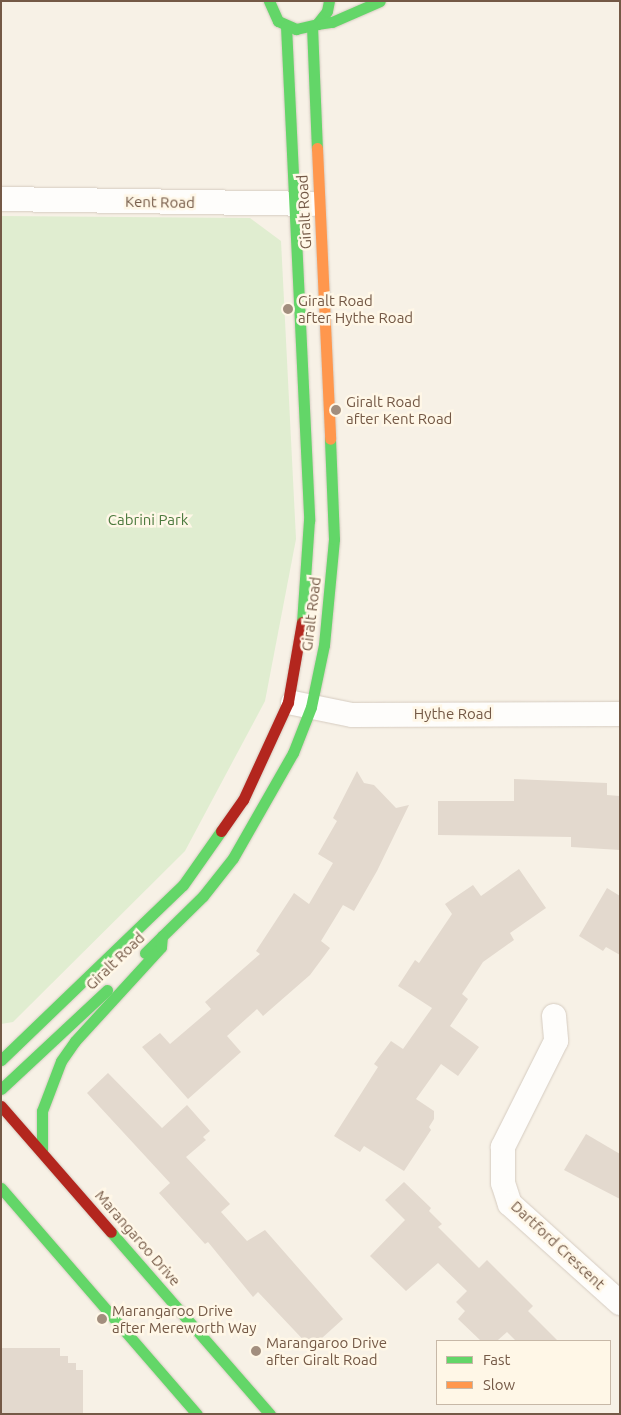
<!DOCTYPE html>
<style>
body{margin:0}
#map{position:relative;width:621px;height:1415px;overflow:hidden;background:#f7f1e6;font-family:Ubuntu,sans-serif}
div>[style]{position:absolute}
[style*='--x']{left:calc(var(--x)*1px);top:calc(var(--y)*1px);width:calc(var(--w)*1px);rotate:calc(var(--a)*1deg)}
.green>*{inset:0;background:#e0edd0}
.building>*{inset:0;background:#e3d9ce}
.roads{filter:drop-shadow(0 0 1px #d6ccc1) drop-shadow(0 0 1px #d6ccc1)}
.street>*{height:24px;margin:-12px;padding:0 12px;transform-origin:12px;border-radius:12px;background:#fefdfb}
.fast>*{height:11px;margin:-5.5px;padding:0 5.5px;transform-origin:5.5px;border-radius:5.5px;background:#63d668}
.slow>*{height:11px;margin:-5.5px;padding:0 5.5px;transform-origin:5.5px;border-radius:5.5px;background:#ff974d}
.jam>*{height:11px;margin:-5.5px;padding:0 5.5px;transform-origin:5.5px;border-radius:5.5px;background:#b3261e}
.dots>*{width:14px;height:14px;translate:-50% -50%;box-sizing:border-box;border:2px solid #fff7e7;border-radius:50%}
span{translate:-50% -50%;white-space:nowrap;text-align:center;line-height:1.15;-webkit-text-stroke:5px #fff7e7;paint-order:stroke}
.street-label{font-size:15px;color:#745946}
.poi-label{font-size:15px;color:#745946}
.left{translate:0 -50%;text-align:left}
.park-label{font-size:15px;color:#4c7a3e}
.frame{position:absolute;inset:0;border:2px solid #745946;pointer-events:none}
.legend{position:absolute;left:436px;top:1340px;width:175px;height:65px;box-sizing:border-box;background:#fff7e7;border:1px solid #c7b8a7;margin:0;padding:6px 9px;list-style:none;font-size:15px;color:#745946}
.legend li{display:flex;align-items:center;gap:10px;height:25px}
.legend b{width:25px;border:1px solid #c7b8a7}
</style>
<div id="map">
<div class="green">
<i style="clip-path:polygon(1px 216px,250px 218px,281px 241px,296px 539px,265px 701px,185px 851px,13px 1022px,1px 1024px)"></i>
</div>
<div class="building">
<i style="clip-path:polygon(357px 771px,364px 783px,374px 785px,396px 808px,409px 805px,377px 871px,354px 911px,343px 905px,321px 941px,330px 948px,310px 975px,263px 1016px,257px 1009px,227px 1036px,241px 1052px,188px 1099px,142px 1047px,160px 1033px,170px 1044px,211px 1009px,205px 1002px,260px 954px,256px 951px,294px 893px,309px 904px,333px 863px,318px 854px,337px 821px,333px 818px)"></i>
<i style="clip-path:polygon(514px 779px,607px 783px,607px 795px,620px 796px,620px 850px,571px 847px,571px 837px,438px 835px,438px 801px,514px 801px)"></i>
<i style="clip-path:polygon(519px 869px,546px 908px,510px 933px,514px 940px,483px 962px,462px 994px,468px 999px,450px 1026px,479px 1047px,458px 1076px,441px 1064px,416px 1099px,434px 1111px,434px 1119px,429px 1127px,431px 1130px,404px 1171px,364px 1146px,360px 1152px,334px 1136px,378px 1067px,374px 1064px,391px 1041px,403px 1049px,432px 1008px,398px 986px,415px 960px,419px 963px,452px 914px,445px 904px,473px 885px,481px 896px)"></i>
<i style="clip-path:polygon(607px 888px,620px 896px,620px 955px,606px 947px,603px 951px,579px 936px)"></i>
<i style="clip-path:polygon(108px 1073px,162px 1128px,187px 1105px,210px 1131px,203px 1137px,206px 1140px,186px 1157px,230px 1204px,221px 1212px,247px 1241px,265px 1230px,343px 1319px,311px 1348px,258px 1292px,253px 1297px,208px 1242px,205px 1244px,159px 1193px,170px 1183px,87px 1093px)"></i>
<i style="clip-path:polygon(586px 1134px,620px 1154px,620px 1199px,564px 1170px)"></i>
<i style="clip-path:polygon(404px 1182px,431px 1208px,429px 1211px,442px 1224px,438px 1227px,479px 1268px,487px 1260px,533px 1306px,528px 1311px,558px 1341px,516px 1341px,507px 1332px,498px 1340px,481px 1341px,458px 1319px,465px 1311px,456px 1302px,467px 1291px,438px 1263px,406px 1291px,370px 1256px,405px 1220px,385px 1200px)"></i>
<i style="clip-path:polygon(1px 1348px,60px 1348px,60px 1356px,68px 1356px,68px 1363px,76px 1363px,76px 1370px,83px 1370px,83px 1414px,1px 1414px)"></i>
</div>
<div class="roads">
<div class="street">
<i style="--x:1;--y:199;--w:311;--a:0.9"></i>
<i style="--x:293;--y:703;--w:60;--a:11.5"></i>
<i style="--x:352;--y:715;--w:268;--a:-0.2"></i>
<i style="--x:554;--y:1016;--w:25;--a:85"></i>
<i style="--x:556;--y:1041;--w:119;--a:116.6"></i>
<i style="--x:503;--y:1147;--w:36;--a:90"></i>
<i style="--x:503;--y:1183;--w:22;--a:72"></i>
<i style="--x:510;--y:1204;--w:148;--a:42"></i>
</div>
<div class="fast">
<i style="--x:269;--y:1;--w:22;--a:66"></i>
<i style="--x:278;--y:21;--w:20;--a:24"></i>
<i style="--x:296;--y:29;--w:22;--a:-13"></i>
<i style="--x:317;--y:24;--w:16;--a:-52"></i>
<i style="--x:327;--y:11;--w:10;--a:-79"></i>
<i style="--x:317;--y:24;--w:15;--a:-8"></i>
<i style="--x:332;--y:22;--w:52;--a:-23.6"></i>
<i style="--x:286;--y:26;--w:495;--a:87.3"></i>
<i style="--x:309;--y:520;--w:102;--a:93.9"></i>
<i style="--x:312;--y:26;--w:122;--a:87.7"></i>
<i style="--x:145;--y:953;--w:81;--a:-44.5"></i>
<i style="--x:203;--y:896;--w:48;--a:-51.7"></i>
<i style="--x:233;--y:858;--w:121;--a:-60.3"></i>
<i style="--x:293;--y:753;--w:49;--a:-68.6"></i>
<i style="--x:311;--y:707;--w:63;--a:-78.2"></i>
<i style="--x:324;--y:645;--w:106;--a:-84.6"></i>
<i style="--x:334;--y:539;--w:100;--a:-92.3"></i>
<i style="--x:1;--y:1060;--w:252;--a:-43.9"></i>
<i style="--x:183;--y:885;--w:66;--a:-54.9"></i>
<i style="--x:1;--y:1089;--w:145;--a:-43"></i>
<i style="--x:42;--y:1150;--w:39;--a:-90"></i>
<i style="--x:42;--y:1111;--w:53;--a:-69.2"></i>
<i style="--x:61;--y:1061;--w:24;--a:-55"></i>
<i style="--x:75;--y:1041;--w:127;--a:-47.5"></i>
<i style="--x:161;--y:947;--w:11;--a:-85"></i>
<i style="--x:1;--y:1188;--w:299;--a:49.1"></i>
<i style="--x:111;--y:1232;--w:242;--a:48.9"></i>
</div>
<div class="slow">
<i style="--x:317;--y:148;--w:291;--a:87.4"></i>
</div>
<div class="jam">
<i style="--x:221;--y:831;--w:38;--a:-55"></i>
<i style="--x:243;--y:800;--w:108;--a:-65.3"></i>
<i style="--x:288;--y:702;--w:81;--a:-80.1"></i>
<i style="--x:1;--y:1106;--w:167;--a:48.9"></i>
</div>
</div>
<div class="dots">
<i style="left:288px;top:309px;background:#a28e7e"></i>
<i style="left:336px;top:410px;background:#a28e7e"></i>
<i style="left:102px;top:1319px;background:#a28e7e"></i>
<i style="left:256px;top:1351px;background:#a28e7e"></i>
</div>
<div class="street-label">
<span style="left:160px;top:202px;rotate:1deg">Kent Road</span>
<span style="left:304px;top:212px;rotate:-93deg">Giralt Road</span>
<span style="left:311px;top:614px;rotate:-83deg">Giralt Road</span>
<span style="left:453px;top:714px">Hythe Road</span>
<span style="left:115px;top:961px;rotate:-44deg">Giralt Road</span>
<span style="left:138px;top:1238px;rotate:49deg">Marangaroo Drive</span>
<span style="left:558px;top:1245px;rotate:43deg">Dartford Crescent</span>
</div>
<div class="poi-label">
<span class="left" style="left:298px;top:309px">Giralt Road<br>after Hythe Road</span>
<span class="left" style="left:346px;top:410px">Giralt Road<br>after Kent Road</span>
<span class="left" style="left:112px;top:1319px">Marangaroo Drive<br>after Mereworth Way</span>
<span class="left" style="left:266px;top:1351px">Marangaroo Drive<br>after Giralt Road</span>
</div>
<div class="park-label">
<span style="left:148px;top:520px">Cabrini Park</span>
</div>
<div class="frame"></div>
<ul class="legend">
<li><b style="height:6px;background:#63d668"></b>Fast</li>
<li><b style="height:6px;background:#ff974d"></b>Slow</li>
</ul>
</div>
